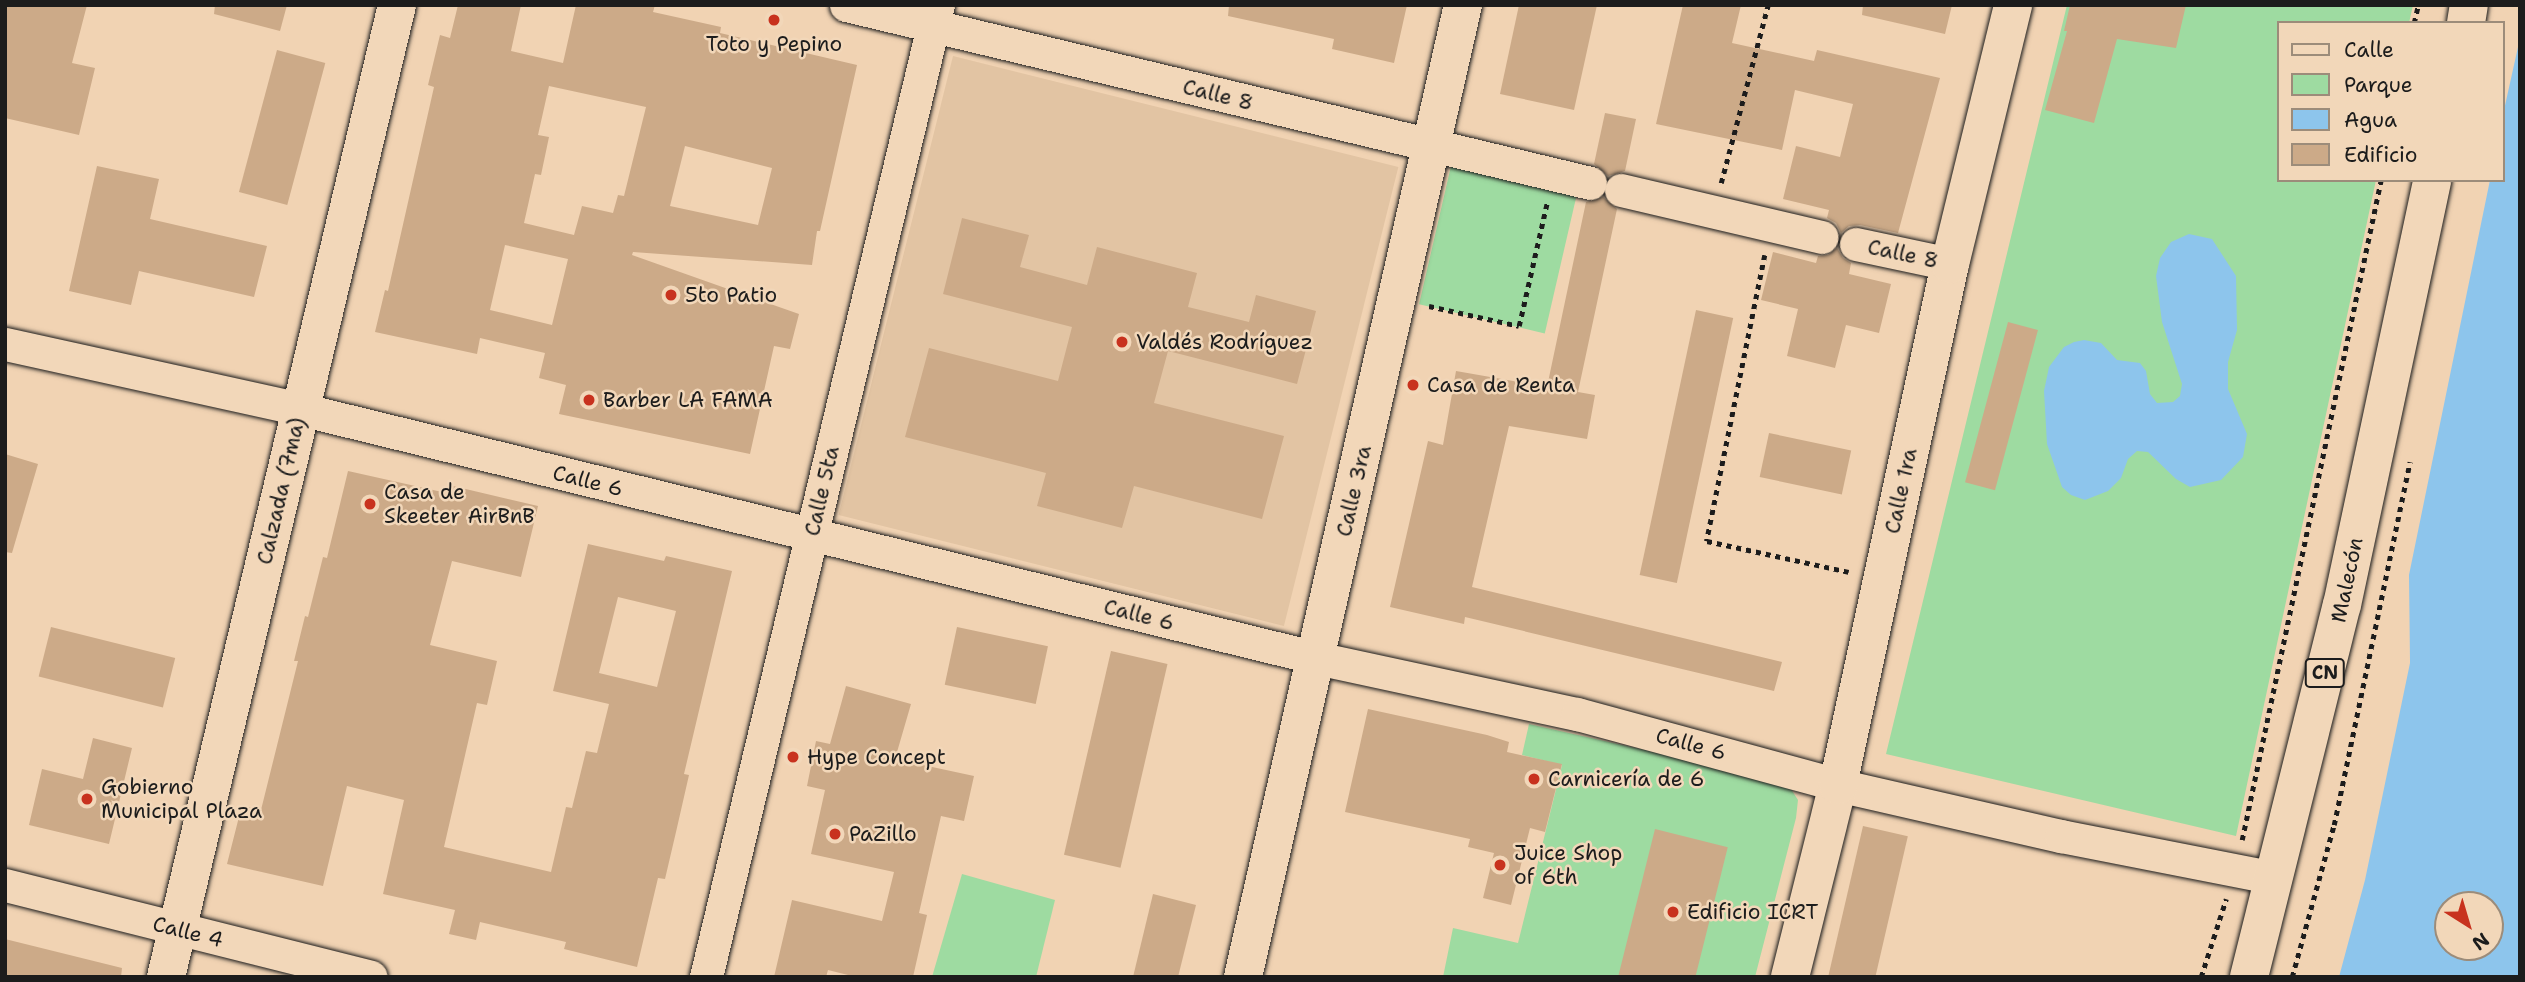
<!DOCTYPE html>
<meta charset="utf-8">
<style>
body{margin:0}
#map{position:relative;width:2525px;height:982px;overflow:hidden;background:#f1d3b3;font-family:"Shantell Sans",sans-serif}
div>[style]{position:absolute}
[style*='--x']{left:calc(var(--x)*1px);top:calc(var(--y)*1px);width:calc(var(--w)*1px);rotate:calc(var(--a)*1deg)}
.built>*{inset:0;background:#e2c4a3;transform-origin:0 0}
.green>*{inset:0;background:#9edba1;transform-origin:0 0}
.water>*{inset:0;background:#8dc5ec}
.building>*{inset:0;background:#ca8;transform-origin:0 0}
.path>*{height:4.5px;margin-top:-2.25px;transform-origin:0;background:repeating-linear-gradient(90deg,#1c1c1c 0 5px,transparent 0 10px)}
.roads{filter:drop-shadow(0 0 2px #1c1c1c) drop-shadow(0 0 2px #1c1c1c)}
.street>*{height:33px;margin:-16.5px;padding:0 16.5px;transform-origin:16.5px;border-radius:16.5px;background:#f2d7b9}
.secondary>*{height:38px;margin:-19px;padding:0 19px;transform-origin:19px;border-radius:19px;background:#f2d7b9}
.highway>*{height:38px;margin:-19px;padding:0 19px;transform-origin:19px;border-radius:19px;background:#f2d7b9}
.dots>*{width:19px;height:19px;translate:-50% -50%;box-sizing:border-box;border:4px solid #f2d7b9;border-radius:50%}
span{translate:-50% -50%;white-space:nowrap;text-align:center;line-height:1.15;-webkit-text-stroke:5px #f2d7b9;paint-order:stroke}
.shield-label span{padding:2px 5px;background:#f2d7b9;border:2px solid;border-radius:5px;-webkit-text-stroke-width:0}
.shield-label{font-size:19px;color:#1c1c1c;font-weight:700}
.poi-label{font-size:21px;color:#1c1c1c}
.left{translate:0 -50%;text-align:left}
.street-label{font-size:21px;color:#1c1c1c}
.frame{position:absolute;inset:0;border:7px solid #1c1c1c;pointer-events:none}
.legend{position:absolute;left:2277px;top:21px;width:228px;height:161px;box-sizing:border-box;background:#f2d7b9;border:2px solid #9c8c7a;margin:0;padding:9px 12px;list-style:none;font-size:21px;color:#1c1c1c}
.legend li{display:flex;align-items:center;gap:14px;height:35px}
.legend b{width:35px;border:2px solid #9c8c7a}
.north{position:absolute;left:2434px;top:891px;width:70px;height:70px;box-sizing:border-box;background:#f2d7b9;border:2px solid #9c8c7a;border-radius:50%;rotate:143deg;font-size:19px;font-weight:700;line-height:28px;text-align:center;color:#1c1c1c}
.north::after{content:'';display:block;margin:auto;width:24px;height:32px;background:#c8321e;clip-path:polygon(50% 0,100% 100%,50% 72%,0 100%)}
</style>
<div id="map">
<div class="built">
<i style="left:953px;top:56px;width:459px;height:473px;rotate:14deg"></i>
</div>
<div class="green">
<i style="clip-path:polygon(2067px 5px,2413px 5px,2409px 23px,2278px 23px,2278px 180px,2376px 180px,2236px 836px,1886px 754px)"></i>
<i style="left:1451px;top:166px;width:129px;height:142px;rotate:13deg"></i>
<i style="clip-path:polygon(1529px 724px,1778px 780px,1789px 786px,1798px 800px,1796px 818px,1755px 977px,1443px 977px,1453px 928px,1518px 943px,1562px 765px,1522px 755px)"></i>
<i style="clip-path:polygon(962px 874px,1055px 900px,1036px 977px,932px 977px)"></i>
</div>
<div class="water">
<i style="clip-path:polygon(evenodd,2520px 38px,2520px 977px,2339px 977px,2365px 880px,2410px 663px,2409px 575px,2490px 180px,2502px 180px,2502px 119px,2520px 38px,2448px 905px,2490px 905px,2490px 947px,2448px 947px,2448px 905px)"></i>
<i style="clip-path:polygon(2189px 234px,2212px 239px,2236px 276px,2237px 330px,2228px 362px,2228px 389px,2247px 434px,2243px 457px,2221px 480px,2190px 487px,2176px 479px,2148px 452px,2137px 451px,2128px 459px,2121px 478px,2108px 491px,2085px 500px,2071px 495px,2062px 487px,2047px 444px,2044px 391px,2049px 367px,2064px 347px,2074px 342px,2084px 340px,2101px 343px,2117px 360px,2140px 363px,2146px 371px,2150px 394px,2157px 403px,2173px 402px,2180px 396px,2182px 384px,2162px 322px,2156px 276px,2160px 258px,2171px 242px)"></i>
</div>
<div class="building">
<i style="clip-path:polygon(5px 5px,87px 5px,72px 63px,95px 68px,79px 135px,5px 118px)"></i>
<i style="clip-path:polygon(215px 5px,287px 5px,280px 31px,214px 14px)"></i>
<i style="clip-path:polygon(evenodd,458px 5px,521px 5px,511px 51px,563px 63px,576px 5px,655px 5px,653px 12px,721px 27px,720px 33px,857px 65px,820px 231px,817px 231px,812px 265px,633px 252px,632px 255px,799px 314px,790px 349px,774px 346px,750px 454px,559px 414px,566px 385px,539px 378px,545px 353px,480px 338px,477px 354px,375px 332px,385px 290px,388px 291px,434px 87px,428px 85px,440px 35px,450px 38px,458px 5px,549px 86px,646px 107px,624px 196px,618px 195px,613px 213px,582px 206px,574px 235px,524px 223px,535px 174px,541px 175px,549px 137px,538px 135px,549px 86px,458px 5px,685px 146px,772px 168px,758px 225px,670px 206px,685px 146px,458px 5px,505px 245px,568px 259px,552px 325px,490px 310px,505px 245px)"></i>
<i style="clip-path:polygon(1229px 5px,1407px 5px,1394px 63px,1332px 49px,1334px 39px,1228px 16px)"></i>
<i style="clip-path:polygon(1519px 5px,1597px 5px,1574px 110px,1500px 94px)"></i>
<i style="clip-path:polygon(1683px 5px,1741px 5px,1732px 43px,1814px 61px,1817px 50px,1940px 78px,1898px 233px,1860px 225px,1849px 226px,1841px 233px,1836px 223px,1827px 218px,1829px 210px,1783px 199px,1796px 146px,1840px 157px,1853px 104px,1795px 90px,1782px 150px,1656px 124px)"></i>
<i style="clip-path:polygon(1863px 5px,1952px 5px,1945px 34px,1862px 15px)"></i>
<i style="clip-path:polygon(2070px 5px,2186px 5px,2176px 48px,2117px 39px,2094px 123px,2045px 110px,2067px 31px,2064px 31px)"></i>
<i style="left:277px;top:50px;width:50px;height:147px;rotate:15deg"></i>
<i style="clip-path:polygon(1605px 113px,1636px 119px,1625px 171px,1608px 176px,1594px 164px)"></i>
<i style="clip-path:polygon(97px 166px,159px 179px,150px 219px,267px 246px,254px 297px,139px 271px,131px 305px,69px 291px)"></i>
<i style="clip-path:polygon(1603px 197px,1617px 209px,1578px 392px,1595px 395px,1587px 439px,1509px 426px,1472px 587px,1782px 662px,1774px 691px,1465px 617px,1464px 624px,1390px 607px,1428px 441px,1443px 445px,1456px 371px,1547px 387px,1586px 202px)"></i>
<i style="clip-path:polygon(962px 218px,1029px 235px,1020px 267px,1087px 285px,1097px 247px,1197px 273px,1188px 307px,1249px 322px,1256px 295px,1316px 311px,1297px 384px,1168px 351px,1154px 403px,1284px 436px,1262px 519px,1134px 486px,1122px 528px,1037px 506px,1046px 473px,905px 437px,929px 348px,1058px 381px,1072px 327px,943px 294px)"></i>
<i style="clip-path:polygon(1837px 248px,1843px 258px,1851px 263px,1849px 274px,1891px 284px,1879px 333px,1846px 325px,1835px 368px,1787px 356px,1798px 309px,1761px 300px,1773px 252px,1816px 263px,1818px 256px,1828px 255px)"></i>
<i style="left:1696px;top:310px;width:38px;height:271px;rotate:12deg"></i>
<i style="left:2008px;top:322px;width:31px;height:166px;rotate:15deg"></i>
<i style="left:1769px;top:433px;width:84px;height:45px;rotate:12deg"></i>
<i style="clip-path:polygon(5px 454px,38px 464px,12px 553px,5px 552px)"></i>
<i style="clip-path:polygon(evenodd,348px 471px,451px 494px,453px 486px,538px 506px,521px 577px,452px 561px,430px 645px,497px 661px,487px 705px,477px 703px,444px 847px,551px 872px,566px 807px,572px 808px,586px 751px,597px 753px,609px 704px,553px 691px,588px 544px,664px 561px,666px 556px,732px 571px,684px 774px,689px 775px,676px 832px,665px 879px,658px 878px,637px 967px,564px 949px,566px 942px,480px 922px,476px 940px,449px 934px,455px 910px,383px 894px,404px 800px,347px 786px,323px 886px,227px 864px,242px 805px,261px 810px,298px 661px,294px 661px,305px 616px,308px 617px,323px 557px,327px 558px,348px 471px,618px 597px,676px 611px,657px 687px,599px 673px,618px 597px)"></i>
<i style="left:51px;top:627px;width:128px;height:51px;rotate:14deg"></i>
<i style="left:957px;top:627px;width:93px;height:59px;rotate:12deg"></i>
<i style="left:1111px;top:651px;width:58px;height:209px;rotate:13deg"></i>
<i style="clip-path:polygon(846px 686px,911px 704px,895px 759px,974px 776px,964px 821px,941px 816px,919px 913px,927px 915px,913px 977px,856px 977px,828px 970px,826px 977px,774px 977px,792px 900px,882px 921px,894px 872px,811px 854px,825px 790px,807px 786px,816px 741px,830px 744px)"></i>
<i style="clip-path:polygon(1368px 709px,1487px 735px,1509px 742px,1507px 752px,1562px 764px,1545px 832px,1530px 828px,1511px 905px,1483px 898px,1494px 853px,1468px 847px,1470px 839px,1345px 812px)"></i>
<i style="clip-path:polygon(93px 738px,132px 748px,109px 844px,29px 825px,42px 769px,83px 779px)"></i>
<i style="left:1863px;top:826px;width:46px;height:155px;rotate:13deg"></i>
<i style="left:1655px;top:829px;width:75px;height:152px;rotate:14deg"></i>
<i style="clip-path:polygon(1153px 894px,1196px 905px,1178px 977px,1133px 977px)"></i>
<i style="clip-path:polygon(5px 939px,122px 968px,121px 977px,5px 977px)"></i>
</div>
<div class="path">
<i style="--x:2414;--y:23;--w:18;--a:-77"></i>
<i style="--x:1721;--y:183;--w:184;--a:-75.2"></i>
<i style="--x:1765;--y:255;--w:292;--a:101.5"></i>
<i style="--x:1707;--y:541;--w:145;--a:12.3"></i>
<i style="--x:1429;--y:306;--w:92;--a:12.5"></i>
<i style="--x:1519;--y:326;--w:126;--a:-77.2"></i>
<i style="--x:2242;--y:840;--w:674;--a:-78.11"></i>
<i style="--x:2201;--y:977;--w:82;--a:-72.2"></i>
<i style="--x:2292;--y:977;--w:158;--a:-74.6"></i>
<i style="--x:2334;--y:825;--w:371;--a:-78.2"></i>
</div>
<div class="roads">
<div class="street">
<i style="--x:846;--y:5;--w:765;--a:13.45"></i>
<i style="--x:1621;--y:190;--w:206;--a:13.2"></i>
<i style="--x:1856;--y:244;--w:96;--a:12"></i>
<i style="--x:5;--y:344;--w:302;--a:12.4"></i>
<i style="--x:300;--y:409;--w:1047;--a:13.76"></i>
<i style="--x:1317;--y:658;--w:266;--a:12.2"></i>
<i style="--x:1577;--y:714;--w:270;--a:15.2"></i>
<i style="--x:1838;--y:785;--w:229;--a:12.9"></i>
<i style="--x:2061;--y:836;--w:218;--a:11.1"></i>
<i style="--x:5;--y:885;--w:377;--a:14.1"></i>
<i style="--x:706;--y:977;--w:999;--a:-76.58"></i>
</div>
<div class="secondary">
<i style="--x:166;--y:977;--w:999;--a:-76.63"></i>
<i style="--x:1243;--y:977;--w:997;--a:-77.25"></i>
<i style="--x:1790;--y:977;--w:198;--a:-76"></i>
<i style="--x:1838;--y:785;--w:533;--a:-77.87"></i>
<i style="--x:1950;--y:264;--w:267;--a:-76.3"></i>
</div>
<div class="highway">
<i style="--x:2466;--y:23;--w:18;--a:-81"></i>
<i style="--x:2249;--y:977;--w:383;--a:-76"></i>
<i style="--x:2342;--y:605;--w:434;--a:-78"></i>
</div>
</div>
<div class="dots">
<i style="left:774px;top:20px;background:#c8321e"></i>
<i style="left:671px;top:295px;background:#c8321e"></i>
<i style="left:1122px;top:342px;background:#c8321e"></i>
<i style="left:1413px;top:385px;background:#c8321e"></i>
<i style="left:589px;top:400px;background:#c8321e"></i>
<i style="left:370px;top:504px;background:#c8321e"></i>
<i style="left:793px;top:757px;background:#c8321e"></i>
<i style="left:1534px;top:779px;background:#c8321e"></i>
<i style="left:87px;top:799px;background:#c8321e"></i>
<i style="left:835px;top:834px;background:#c8321e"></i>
<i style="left:1500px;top:865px;background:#c8321e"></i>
<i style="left:1673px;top:912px;background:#c8321e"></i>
</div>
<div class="shield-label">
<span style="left:2325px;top:673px">CN</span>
</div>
<div class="poi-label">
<span style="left:774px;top:44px">Toto y Pepino</span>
<span class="left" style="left:685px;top:295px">5to Patio</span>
<span class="left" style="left:1136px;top:342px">Valdés Rodríguez</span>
<span class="left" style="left:1427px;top:385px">Casa de Renta</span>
<span class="left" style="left:603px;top:400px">Barber LA FAMA</span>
<span class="left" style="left:384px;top:504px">Casa de<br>Skeeter AirBnB</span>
<span class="left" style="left:807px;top:757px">Hype Concept</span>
<span class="left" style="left:1548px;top:779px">Carnicería de 6</span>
<span class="left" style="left:101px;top:799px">Gobierno<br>Municipal Plaza</span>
<span class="left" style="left:849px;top:834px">PaZillo</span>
<span class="left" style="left:1514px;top:865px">Juice Shop<br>of 6th</span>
<span class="left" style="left:1687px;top:912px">Edificio ICRT</span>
</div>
<div class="street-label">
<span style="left:1218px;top:95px;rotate:14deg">Calle 8</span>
<span style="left:1903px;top:254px;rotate:12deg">Calle 8</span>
<span style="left:588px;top:481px;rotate:14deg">Calle 6</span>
<span style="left:281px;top:491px;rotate:-77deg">Calzada (7ma)</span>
<span style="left:822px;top:491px;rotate:-77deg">Calle 5ta</span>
<span style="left:1354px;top:491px;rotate:-77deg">Calle 3ra</span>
<span style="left:1901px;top:491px;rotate:-78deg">Calle 1ra</span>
<span style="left:2347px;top:580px;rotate:-78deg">Malecón</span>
<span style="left:1139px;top:615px;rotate:14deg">Calle 6</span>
<span style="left:1691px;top:744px;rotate:15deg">Calle 6</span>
<span style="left:188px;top:932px;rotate:14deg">Calle 4</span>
</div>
<div class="frame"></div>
<ul class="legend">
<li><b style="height:9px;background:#f2d7b9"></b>Calle</li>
<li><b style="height:19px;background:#9edba1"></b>Parque</li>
<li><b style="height:19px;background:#8dc5ec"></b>Agua</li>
<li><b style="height:19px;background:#ca8"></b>Edificio</li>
</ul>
<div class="north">N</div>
</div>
